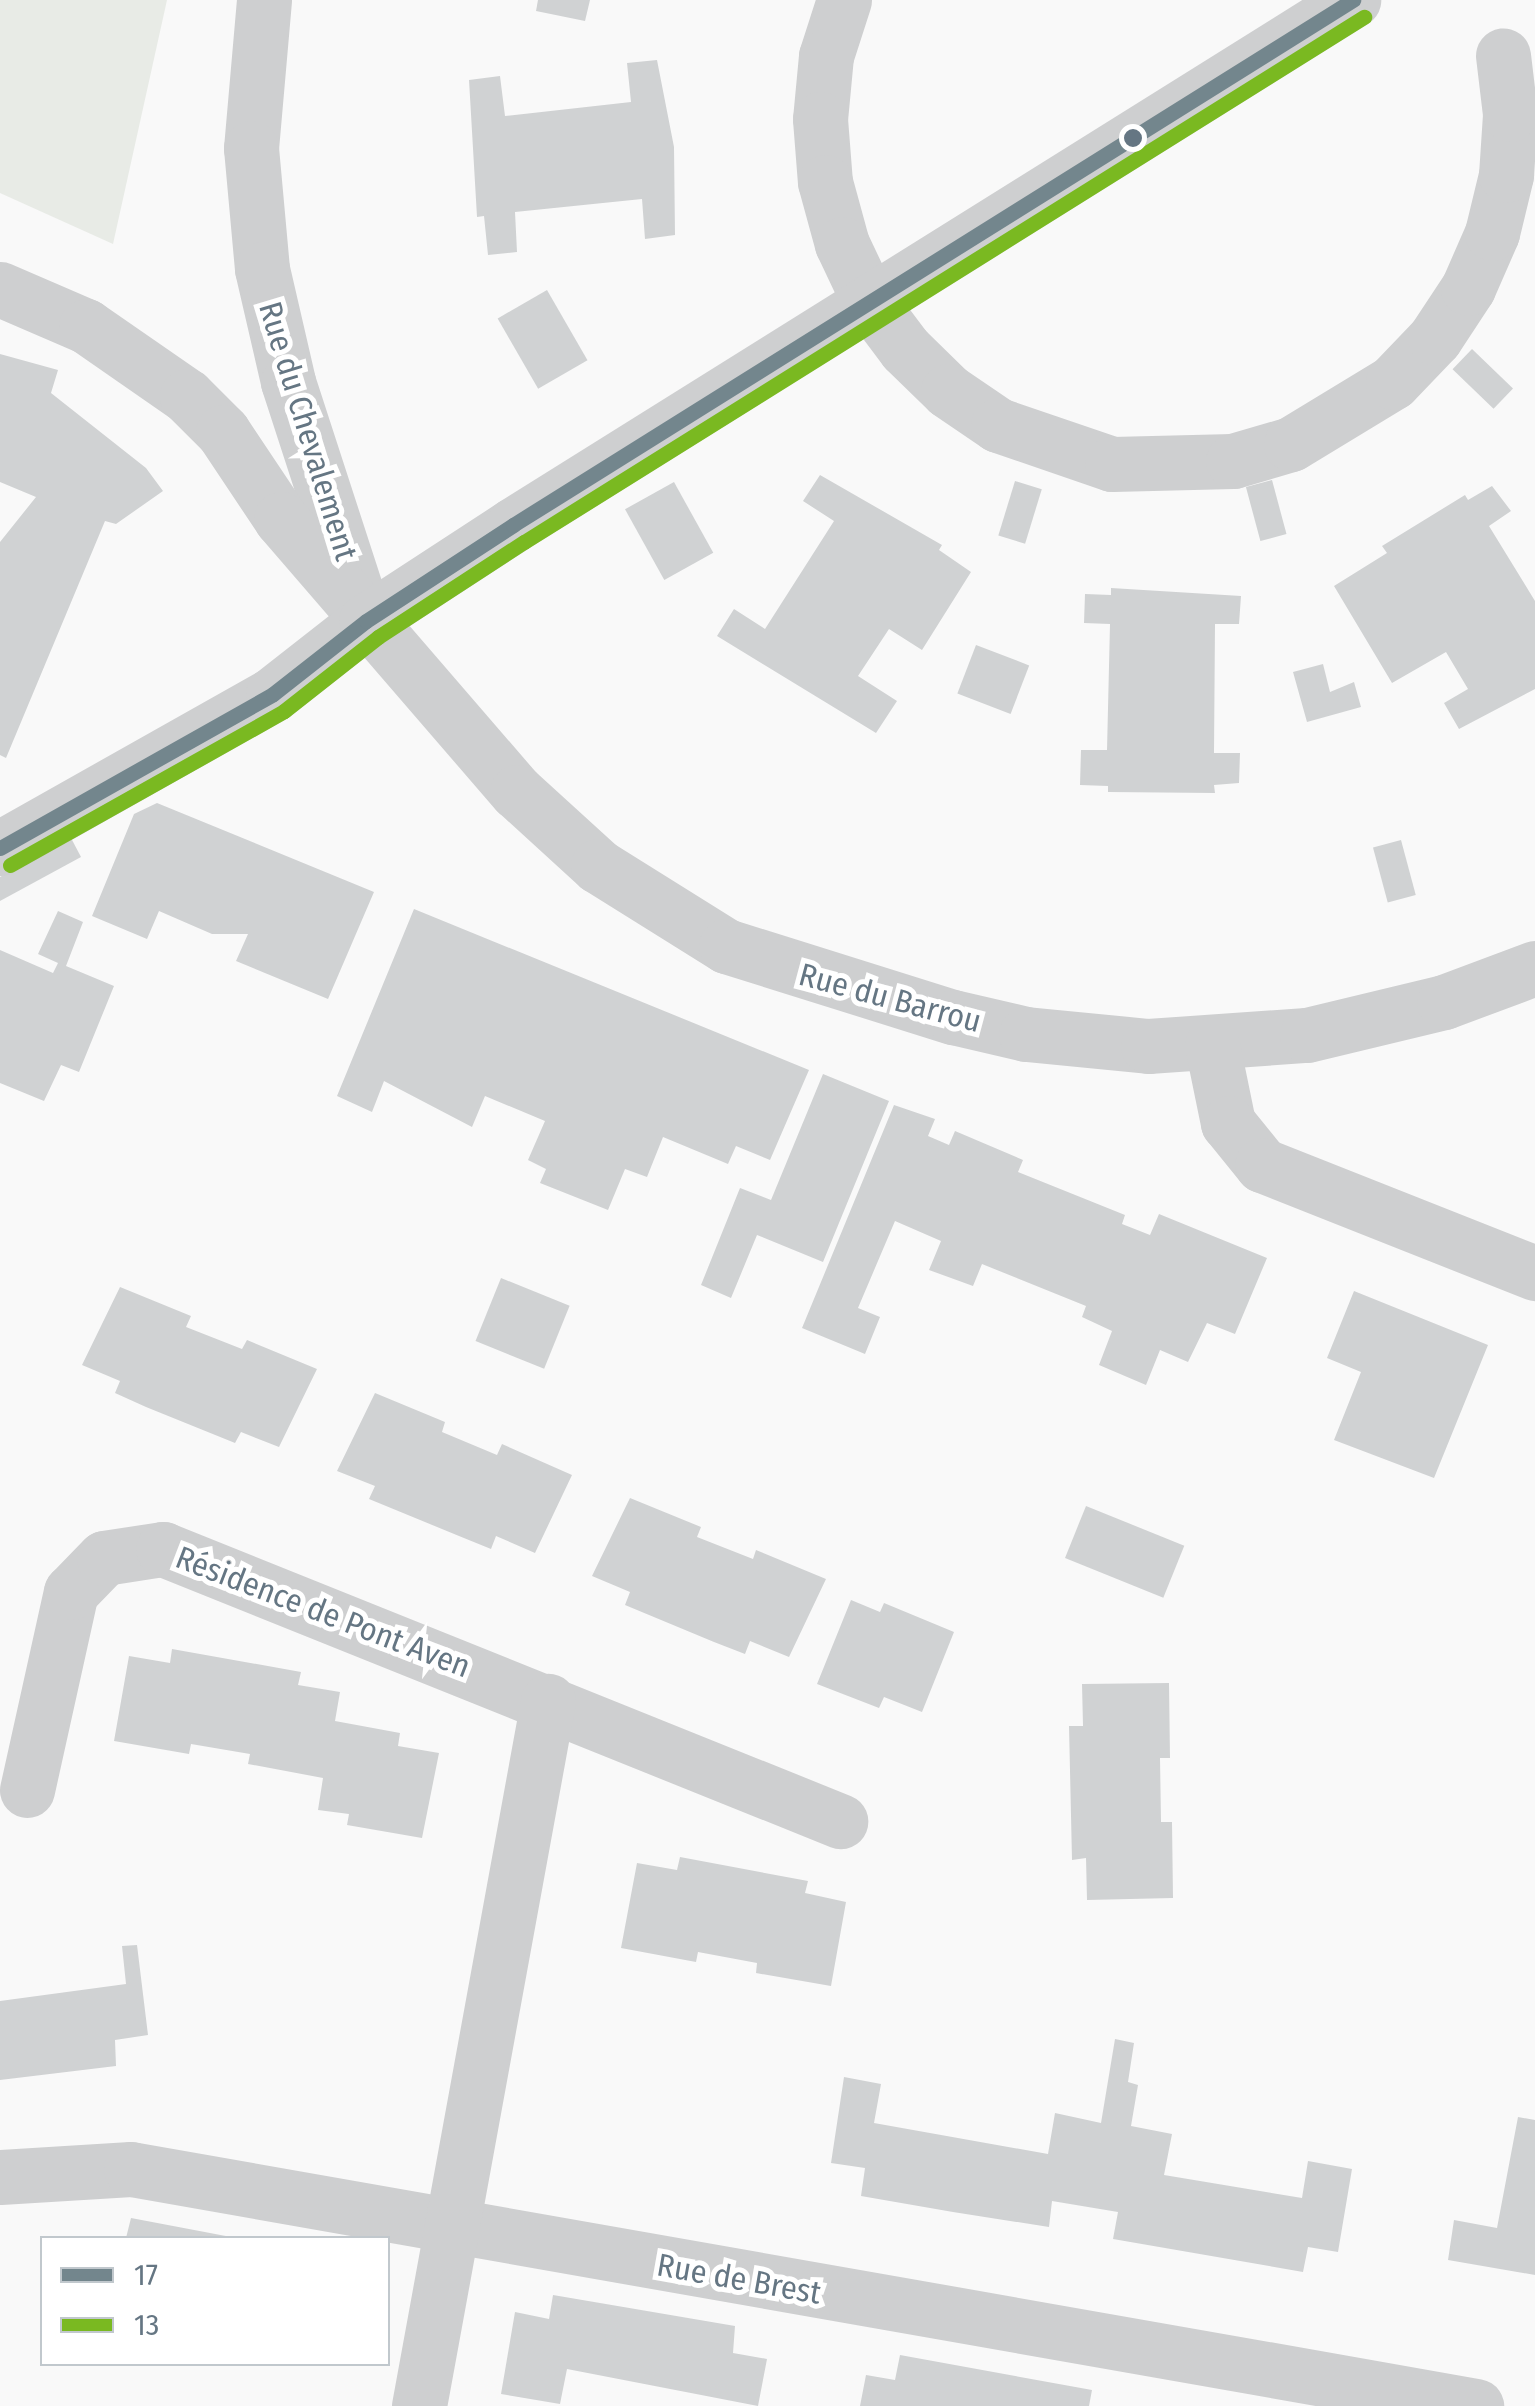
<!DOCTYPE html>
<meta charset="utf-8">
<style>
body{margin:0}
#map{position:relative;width:1535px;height:2406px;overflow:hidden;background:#f9f9f9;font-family:"Fira Sans Condensed",sans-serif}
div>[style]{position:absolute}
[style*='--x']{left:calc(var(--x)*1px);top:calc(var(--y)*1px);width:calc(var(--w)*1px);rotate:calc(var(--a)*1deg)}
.green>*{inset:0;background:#e8ebe6}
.building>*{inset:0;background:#d0d2d3;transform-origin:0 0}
.minor>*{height:55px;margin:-27.5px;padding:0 27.5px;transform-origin:27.5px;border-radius:27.5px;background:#cecfd0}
.bus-1>*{height:15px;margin:-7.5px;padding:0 7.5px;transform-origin:7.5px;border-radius:7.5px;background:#73868d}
.bus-2>*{height:15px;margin:-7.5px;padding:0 7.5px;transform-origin:7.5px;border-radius:7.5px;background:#7ab921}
.dots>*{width:28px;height:28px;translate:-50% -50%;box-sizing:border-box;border:5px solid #fff;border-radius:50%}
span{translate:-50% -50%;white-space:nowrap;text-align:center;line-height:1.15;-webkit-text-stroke:10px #fff;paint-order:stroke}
.street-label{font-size:32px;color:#657683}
.legend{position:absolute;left:40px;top:2236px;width:350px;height:130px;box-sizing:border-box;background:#fff;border:2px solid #c1c8cd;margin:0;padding:12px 18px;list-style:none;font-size:30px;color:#657683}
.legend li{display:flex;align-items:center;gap:20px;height:50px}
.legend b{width:50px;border:2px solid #c1c8cd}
</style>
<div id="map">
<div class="green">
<i style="clip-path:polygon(0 0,167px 0,113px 244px,0 193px)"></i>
</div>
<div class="building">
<i style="clip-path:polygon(538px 0,590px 0,585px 21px,536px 11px)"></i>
<i style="clip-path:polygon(657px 60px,674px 147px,675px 235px,645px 239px,642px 199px,515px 212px,517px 252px,488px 255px,484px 216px,477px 217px,469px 80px,500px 76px,505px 116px,631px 102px,627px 63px)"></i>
<i style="left:547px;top:290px;width:81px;height:57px;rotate:60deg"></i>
<i style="left:1472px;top:349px;width:57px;height:28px;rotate:44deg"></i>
<i style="clip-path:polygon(0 354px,58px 370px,51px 393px,146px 468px,163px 491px,116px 524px,105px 521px,6px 758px,0 755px,0 542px,36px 497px,0 482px)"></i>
<i style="clip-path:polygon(820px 475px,942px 545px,939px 550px,971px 572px,922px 650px,889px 629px,858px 676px,897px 701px,876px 733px,717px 636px,734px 609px,765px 629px,834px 521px,803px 501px)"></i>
<i style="left:1272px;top:480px;width:56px;height:27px;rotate:75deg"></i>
<i style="left:1015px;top:481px;width:28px;height:57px;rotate:17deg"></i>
<i style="left:674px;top:482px;width:81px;height:56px;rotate:61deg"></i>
<i style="clip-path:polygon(1492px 486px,1511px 511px,1489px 526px,1535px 601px,1535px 689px,1459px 729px,1444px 703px,1468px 689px,1446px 652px,1392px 683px,1334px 586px,1387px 553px,1382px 546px,1465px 495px,1468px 500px)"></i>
<i style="clip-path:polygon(1111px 588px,1241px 596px,1239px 624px,1215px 624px,1214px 753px,1240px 753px,1239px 783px,1214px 785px,1215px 793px,1108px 792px,1108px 786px,1080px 785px,1081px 750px,1107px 750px,1110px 624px,1084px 623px,1085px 594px,1111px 595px)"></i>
<i style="left:976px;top:645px;width:57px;height:52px;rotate:21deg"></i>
<i style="clip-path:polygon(1323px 664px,1330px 692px,1354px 682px,1361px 707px,1307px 722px,1293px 672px)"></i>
<i style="clip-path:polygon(157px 803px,374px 892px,328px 999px,236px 961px,248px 934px,212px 934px,159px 911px,147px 939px,92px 916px,134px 814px)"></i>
<i style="clip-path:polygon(71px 838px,81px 857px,0 901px,0 877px)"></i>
<i style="left:1401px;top:840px;width:57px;height:29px;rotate:75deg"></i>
<i style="clip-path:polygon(414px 909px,809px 1070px,770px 1160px,736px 1146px,728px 1164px,663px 1137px,647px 1177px,625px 1169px,608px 1210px,540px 1183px,546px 1169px,528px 1160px,545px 1121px,485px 1096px,472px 1127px,384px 1081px,372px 1112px,337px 1096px)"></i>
<i style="clip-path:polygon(58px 911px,83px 922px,66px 966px,114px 986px,79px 1072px,61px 1065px,44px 1101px,0 1083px,0 950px,53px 973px,58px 963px,38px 954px)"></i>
<i style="clip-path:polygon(823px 1074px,889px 1101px,823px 1262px,757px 1235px,731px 1298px,701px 1285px,740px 1188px,771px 1200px)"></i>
<i style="clip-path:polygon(894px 1105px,935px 1119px,928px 1136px,949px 1145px,955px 1131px,1023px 1160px,1018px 1172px,1125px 1215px,1122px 1224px,1150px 1235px,1159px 1214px,1267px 1258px,1235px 1334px,1207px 1323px,1188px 1362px,1160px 1350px,1146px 1385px,1099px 1365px,1112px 1331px,1082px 1317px,1086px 1306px,982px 1264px,973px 1286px,929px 1270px,941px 1241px,895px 1221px,858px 1308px,880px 1317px,865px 1354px,802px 1328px)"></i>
<i style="left:501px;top:1278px;width:74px;height:68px;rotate:22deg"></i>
<i style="clip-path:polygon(120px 1287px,191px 1316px,186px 1327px,242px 1349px,247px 1340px,317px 1369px,279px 1447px,241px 1432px,235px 1443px,146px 1407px,115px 1393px,120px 1381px,82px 1365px)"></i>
<i style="clip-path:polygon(1354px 1291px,1488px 1345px,1434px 1478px,1334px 1440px,1361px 1372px,1327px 1358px)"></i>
<i style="clip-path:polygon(375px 1393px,445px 1422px,442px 1432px,497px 1455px,502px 1444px,572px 1475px,535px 1553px,496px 1536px,491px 1549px,459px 1536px,369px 1499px,375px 1486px,337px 1471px)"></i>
<i style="clip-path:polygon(630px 1498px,701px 1527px,697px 1537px,753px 1559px,756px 1550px,826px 1579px,789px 1657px,750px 1641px,745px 1654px,714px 1642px,625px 1605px,630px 1592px,592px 1576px)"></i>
<i style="left:1086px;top:1506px;width:106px;height:56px;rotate:22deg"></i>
<i style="clip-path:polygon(851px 1600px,880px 1612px,884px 1603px,954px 1632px,922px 1712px,884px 1697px,879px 1708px,817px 1684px)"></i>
<i style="clip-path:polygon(172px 1649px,301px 1672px,298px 1685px,340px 1692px,335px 1721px,400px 1733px,398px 1746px,439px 1753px,422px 1838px,347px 1825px,349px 1814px,318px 1810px,323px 1778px,248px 1764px,250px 1754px,191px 1744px,189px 1754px,114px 1741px,129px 1656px,170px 1663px)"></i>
<i style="clip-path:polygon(1169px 1683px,1170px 1758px,1160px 1758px,1161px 1822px,1172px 1822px,1173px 1898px,1087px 1900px,1086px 1858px,1072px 1860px,1069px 1726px,1083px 1726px,1082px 1684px)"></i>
<i style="clip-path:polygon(680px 1857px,808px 1881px,805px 1893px,846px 1902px,831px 1986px,756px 1973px,757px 1963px,698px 1952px,696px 1962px,621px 1948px,637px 1863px,677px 1870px)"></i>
<i style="clip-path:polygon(137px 1945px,148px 2035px,115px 2040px,116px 2066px,0 2080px,0 2001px,126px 1984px,122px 1946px)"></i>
<i style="clip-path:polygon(1115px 2039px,1134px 2043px,1128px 2082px,1138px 2085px,1131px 2126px,1172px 2134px,1164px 2175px,1302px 2198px,1308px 2161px,1352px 2169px,1338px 2252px,1308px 2247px,1303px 2272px,1113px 2239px,1118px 2212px,1052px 2201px,1049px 2227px,953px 2212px,861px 2196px,865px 2168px,831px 2163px,844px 2077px,881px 2084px,874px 2123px,1048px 2154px,1055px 2113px,1101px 2123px)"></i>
<i style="clip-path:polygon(1518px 2117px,1535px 2120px,1535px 2275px,1448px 2260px,1454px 2220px,1497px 2228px)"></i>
<i style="clip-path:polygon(131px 2218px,231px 2237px,231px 2238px,126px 2238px)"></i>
<i style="clip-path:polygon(553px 2295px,735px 2326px,733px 2353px,767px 2359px,758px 2406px,567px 2369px,560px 2404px,501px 2394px,515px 2312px,549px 2319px)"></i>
<i style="clip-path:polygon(900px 2355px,1092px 2390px,1089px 2406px,860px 2406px,866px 2375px,895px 2380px)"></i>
</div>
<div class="minor">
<i style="--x:264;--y:0;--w:149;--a:95"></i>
<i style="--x:251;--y:148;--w:121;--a:84.8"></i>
<i style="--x:262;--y:269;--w:116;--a:77"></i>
<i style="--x:288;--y:382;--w:223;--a:72"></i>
<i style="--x:844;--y:0;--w:59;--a:107.8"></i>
<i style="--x:826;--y:56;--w:63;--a:95.4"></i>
<i style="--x:820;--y:119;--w:63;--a:85.5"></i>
<i style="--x:825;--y:182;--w:64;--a:74.7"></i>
<i style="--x:842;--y:244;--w:63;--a:64.7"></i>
<i style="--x:869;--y:301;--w:60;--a:53.1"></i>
<i style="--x:905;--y:349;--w:60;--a:44.3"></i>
<i style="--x:948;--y:391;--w:60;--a:34.2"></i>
<i style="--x:998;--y:425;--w:120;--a:18.9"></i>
<i style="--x:1112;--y:464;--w:121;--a:-1.4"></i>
<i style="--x:1233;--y:461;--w:60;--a:-16.3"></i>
<i style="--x:1291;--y:444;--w:119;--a:-31.3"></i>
<i style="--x:1393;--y:382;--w:61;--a:-46.3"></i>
<i style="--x:1435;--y:338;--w:60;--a:-56.6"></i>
<i style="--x:1468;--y:288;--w:60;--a:-66.4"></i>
<i style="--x:1492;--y:233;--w:60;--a:-76.4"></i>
<i style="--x:1506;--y:175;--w:61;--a:-86.2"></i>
<i style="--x:1510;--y:114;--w:59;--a:-96.8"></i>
<i style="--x:0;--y:289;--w:94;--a:23.3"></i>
<i style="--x:86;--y:326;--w:123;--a:34.7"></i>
<i style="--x:187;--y:396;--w:51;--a:45"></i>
<i style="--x:223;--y:432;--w:105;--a:56.3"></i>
<i style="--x:281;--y:519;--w:361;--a:49.2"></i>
<i style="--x:517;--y:792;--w:110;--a:42.4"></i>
<i style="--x:598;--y:866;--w:151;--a:32"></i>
<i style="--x:726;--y:946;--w:238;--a:17.4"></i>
<i style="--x:953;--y:1017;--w:75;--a:13.1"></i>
<i style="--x:1026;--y:1034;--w:123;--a:5.6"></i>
<i style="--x:1148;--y:1046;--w:159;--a:-4"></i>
<i style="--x:1307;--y:1035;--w:141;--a:-13.5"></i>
<i style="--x:1444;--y:1002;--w:97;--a:-20.5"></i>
<i style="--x:0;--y:848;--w:313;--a:-29.4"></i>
<i style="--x:273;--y:694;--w:118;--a:-38.1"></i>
<i style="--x:366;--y:621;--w:176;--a:-33.1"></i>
<i style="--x:513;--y:525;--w:991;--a:-32.01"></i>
<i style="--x:1212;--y:1045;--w:80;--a:78.4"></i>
<i style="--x:1228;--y:1123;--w:54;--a:51"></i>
<i style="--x:1262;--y:1165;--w:294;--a:21.6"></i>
<i style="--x:27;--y:1790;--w:203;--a:-77.5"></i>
<i style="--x:71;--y:1592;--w:47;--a:-45.9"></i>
<i style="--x:104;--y:1558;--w:60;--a:-8.7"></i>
<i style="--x:163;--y:1549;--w:730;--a:21.89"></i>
<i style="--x:0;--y:2177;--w:131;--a:-3.5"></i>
<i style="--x:131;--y:2169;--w:1366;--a:9.99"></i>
<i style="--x:419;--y:2406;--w:717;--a:-79.63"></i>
</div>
<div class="bus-1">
<i style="--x:0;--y:848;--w:313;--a:-29.4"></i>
<i style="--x:273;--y:694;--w:118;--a:-38.1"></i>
<i style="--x:366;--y:621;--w:176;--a:-33.1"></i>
<i style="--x:513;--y:525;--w:991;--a:-32.01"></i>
</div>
<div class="bus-2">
<i style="--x:10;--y:865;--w:314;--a:-29.3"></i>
<i style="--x:284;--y:711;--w:120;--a:-38.2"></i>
<i style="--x:378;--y:637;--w:174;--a:-33.1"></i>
<i style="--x:524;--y:542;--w:991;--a:-32.01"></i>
</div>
<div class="dots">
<i style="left:1133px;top:138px;background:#657683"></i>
</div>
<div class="street-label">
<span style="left:308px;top:431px;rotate:73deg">Rue du Chevalement</span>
<span style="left:890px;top:998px;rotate:15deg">Rue du Barrou</span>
<span style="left:323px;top:1612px;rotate:21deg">Résidence de Pont Aven</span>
<span style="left:739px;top:2279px;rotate:10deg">Rue de Brest</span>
</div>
<ul class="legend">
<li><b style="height:12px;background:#73868d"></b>17</li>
<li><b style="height:12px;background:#7ab921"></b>13</li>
</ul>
</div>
